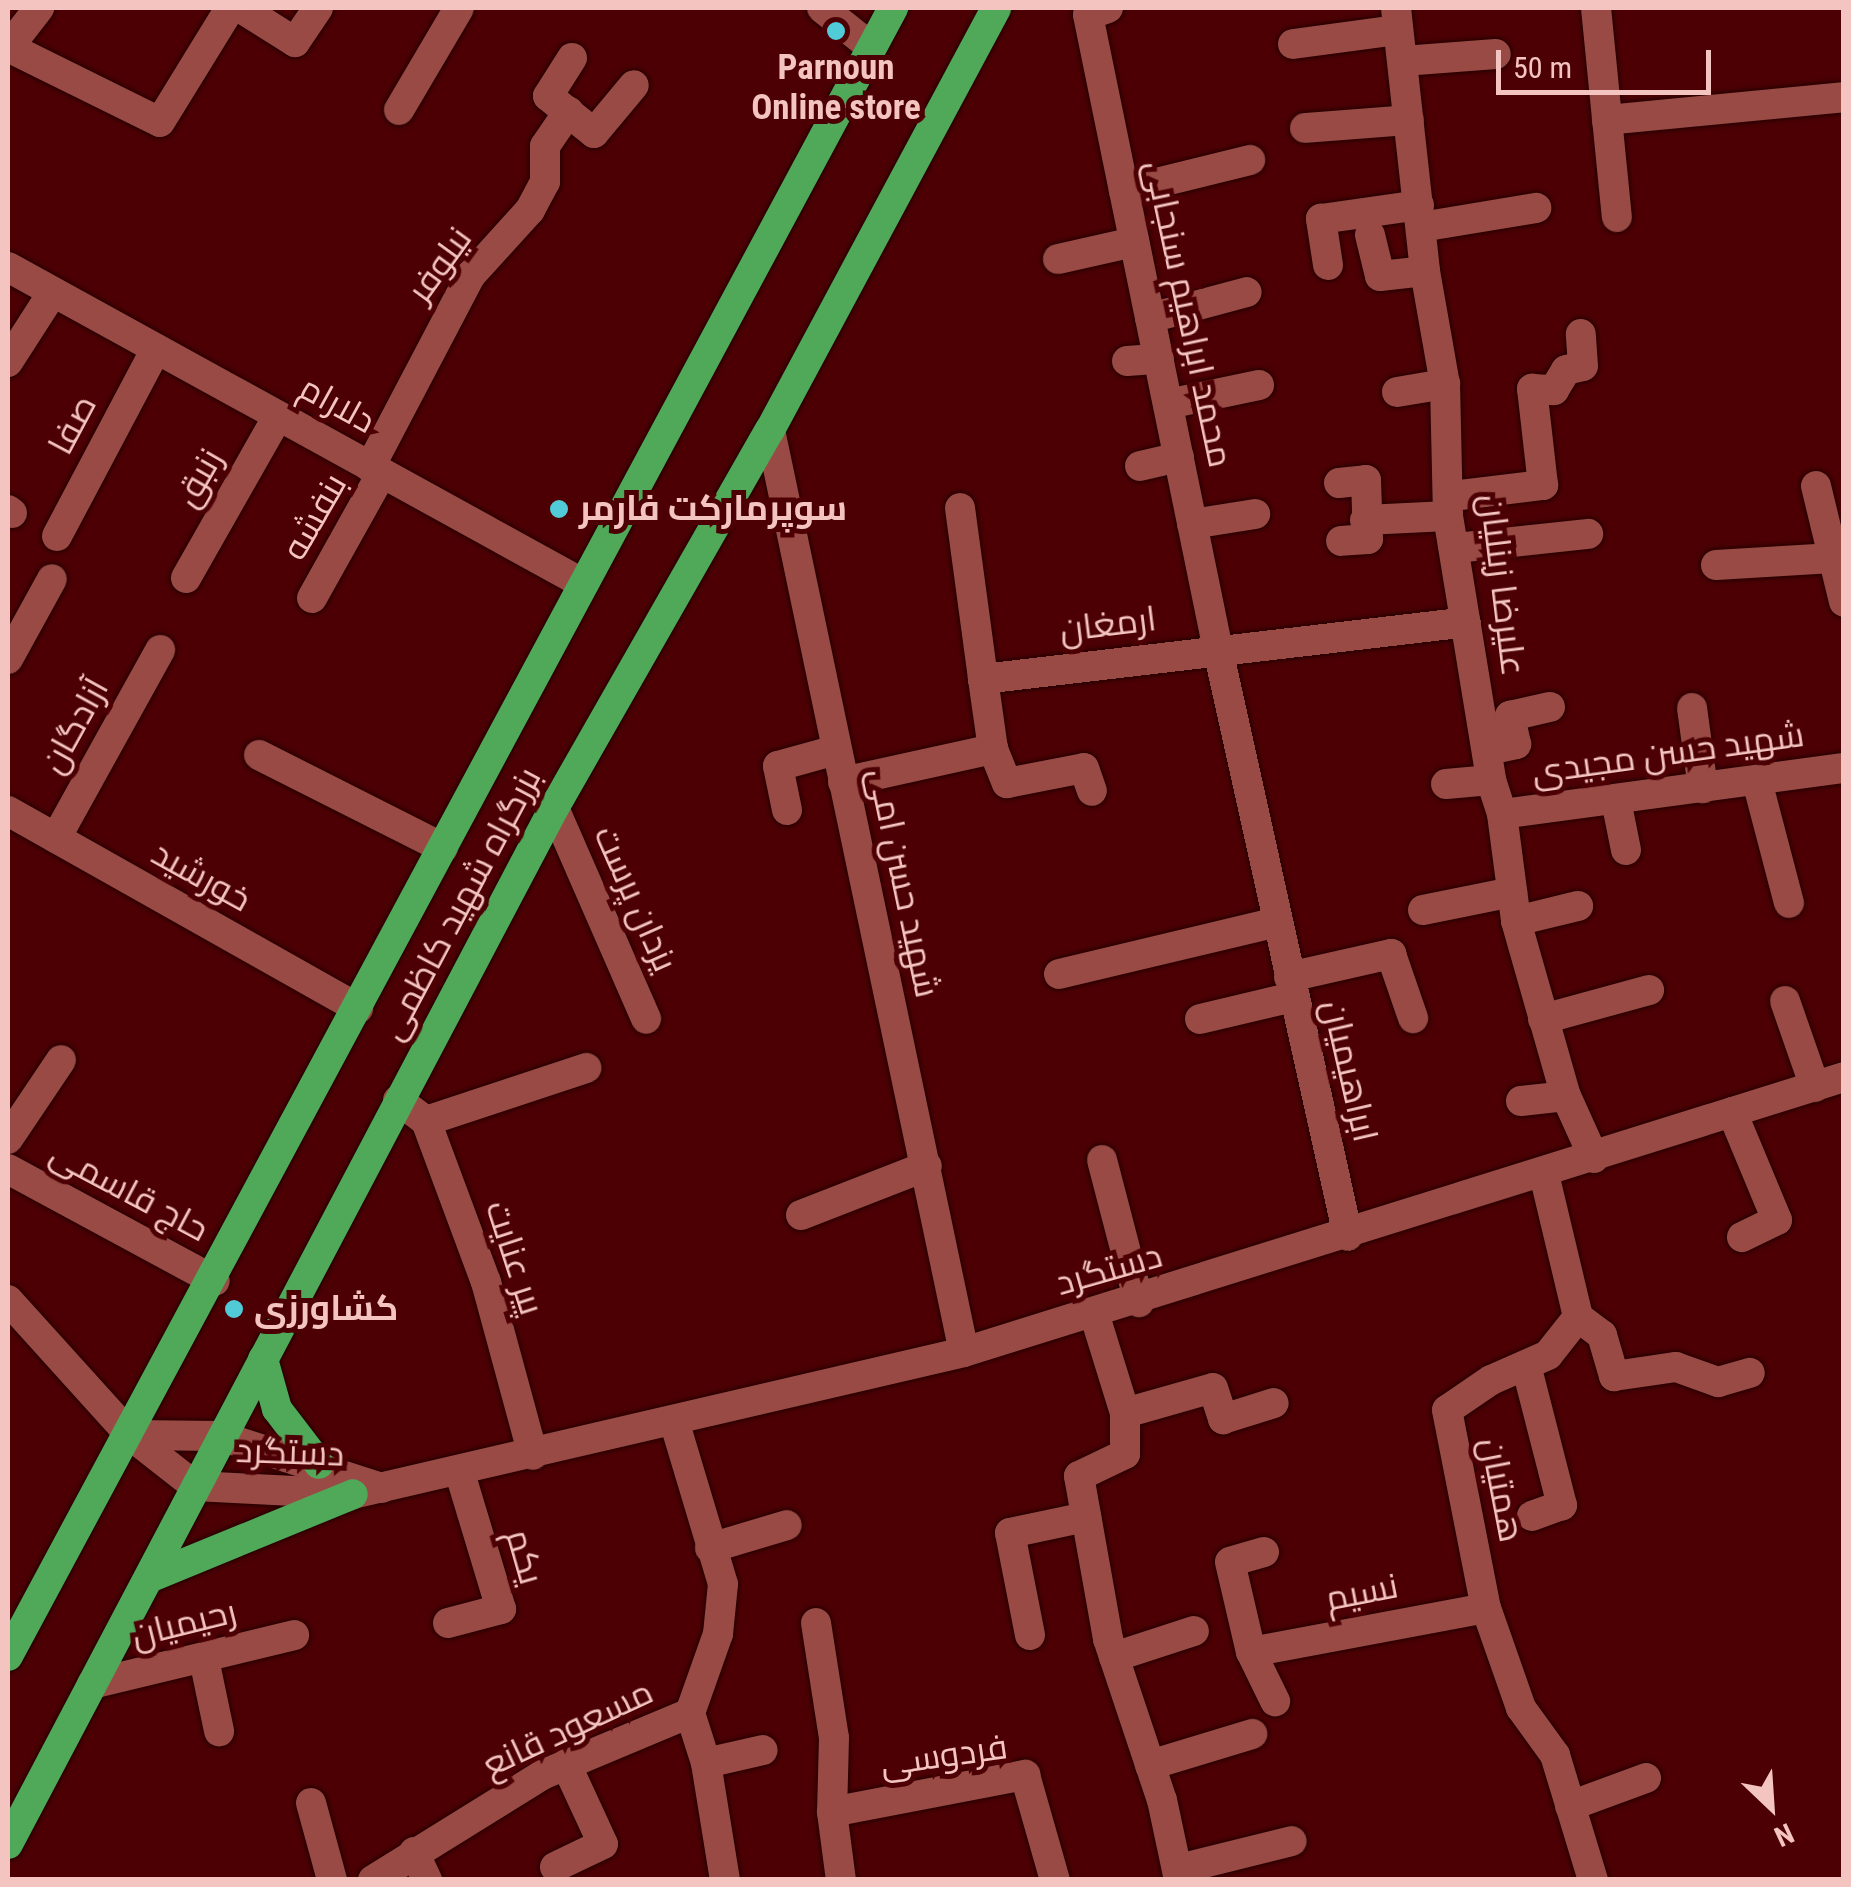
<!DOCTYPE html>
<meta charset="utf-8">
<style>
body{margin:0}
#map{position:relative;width:1851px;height:1887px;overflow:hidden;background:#4c0004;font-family:"Roboto Condensed",Cairo,sans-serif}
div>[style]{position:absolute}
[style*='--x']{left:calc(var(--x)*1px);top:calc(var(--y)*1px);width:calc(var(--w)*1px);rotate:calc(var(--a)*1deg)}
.roads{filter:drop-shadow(0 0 2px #230101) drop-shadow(0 0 2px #230101)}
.minor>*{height:30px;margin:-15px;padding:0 15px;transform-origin:15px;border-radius:15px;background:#994a44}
.highway>*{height:30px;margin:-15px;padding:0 15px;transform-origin:15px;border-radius:15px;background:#4fa959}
.dots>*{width:28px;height:28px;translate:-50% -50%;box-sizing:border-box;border:5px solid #4c0004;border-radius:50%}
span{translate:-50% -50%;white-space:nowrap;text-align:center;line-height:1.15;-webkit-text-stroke:10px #4c0004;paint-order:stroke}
.poi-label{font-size:35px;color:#f4c5c0;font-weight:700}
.left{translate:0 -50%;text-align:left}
.street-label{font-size:35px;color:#f4c5c0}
.frame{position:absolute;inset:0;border:10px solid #f4c5c0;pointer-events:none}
.north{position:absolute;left:1721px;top:1757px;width:100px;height:100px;-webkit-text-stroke:8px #4c0004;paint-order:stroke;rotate:155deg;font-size:28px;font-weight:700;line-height:40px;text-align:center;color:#f4c5c0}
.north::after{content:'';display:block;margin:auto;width:35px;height:45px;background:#f4c5c0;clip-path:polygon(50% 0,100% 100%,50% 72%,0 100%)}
.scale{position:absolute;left:1496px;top:50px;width:215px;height:45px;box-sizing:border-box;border:5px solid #f4c5c0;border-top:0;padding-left:12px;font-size:30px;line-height:35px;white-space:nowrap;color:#f4c5c0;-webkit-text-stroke:8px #4c0004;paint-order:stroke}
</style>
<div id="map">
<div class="roads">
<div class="minor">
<i style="--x:241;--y:8;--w:64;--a:32.2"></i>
<i style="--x:295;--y:42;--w:41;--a:-55.9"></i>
<i style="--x:822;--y:8;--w:61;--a:38.4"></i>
<i style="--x:1108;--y:8;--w:21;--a:161"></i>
<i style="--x:1088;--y:15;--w:648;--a:78.43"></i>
<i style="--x:1218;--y:650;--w:600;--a:77.49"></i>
<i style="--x:1396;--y:8;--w:265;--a:83.7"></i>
<i style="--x:1425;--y:271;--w:115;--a:80"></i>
<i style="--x:1445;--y:384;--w:132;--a:88.7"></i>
<i style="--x:1448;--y:516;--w:267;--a:80.7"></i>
<i style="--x:1491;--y:780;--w:36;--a:72"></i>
<i style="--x:1502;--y:814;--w:108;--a:82.5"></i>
<i style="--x:1516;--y:921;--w:182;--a:74.1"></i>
<i style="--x:1566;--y:1096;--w:68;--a:65.7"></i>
<i style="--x:1596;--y:8;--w:210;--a:84.3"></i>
<i style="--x:1293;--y:44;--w:106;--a:-7.6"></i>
<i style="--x:8;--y:47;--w:169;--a:26.3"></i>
<i style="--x:160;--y:122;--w:134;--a:-58.4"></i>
<i style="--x:8;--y:48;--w:51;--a:-52.2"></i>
<i style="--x:572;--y:58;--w:45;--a:122.3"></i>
<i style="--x:548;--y:96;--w:59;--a:38.8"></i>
<i style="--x:594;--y:133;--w:62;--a:-50.2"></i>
<i style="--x:1403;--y:61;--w:93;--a:-4.3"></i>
<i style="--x:399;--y:110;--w:118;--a:-59.5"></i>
<i style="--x:1607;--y:120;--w:238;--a:-5.5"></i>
<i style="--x:1305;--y:128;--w:104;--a:-4.4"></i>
<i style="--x:1124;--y:191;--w:130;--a:-13.8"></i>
<i style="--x:1421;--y:227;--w:117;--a:-9.4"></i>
<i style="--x:1370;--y:235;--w:42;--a:76.3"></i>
<i style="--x:1380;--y:276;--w:45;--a:-6.3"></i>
<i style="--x:1058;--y:259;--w:78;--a:-12.6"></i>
<i style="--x:1328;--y:265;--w:47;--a:-98.7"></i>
<i style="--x:1321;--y:219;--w:99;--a:-8.1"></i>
<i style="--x:8;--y:267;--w:657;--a:28.83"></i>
<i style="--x:1150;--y:318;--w:100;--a:-15"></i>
<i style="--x:1127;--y:361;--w:32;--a:-4"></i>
<i style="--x:8;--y:362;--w:83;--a:-57.3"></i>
<i style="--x:1397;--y:392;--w:49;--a:-9.5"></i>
<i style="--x:1168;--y:404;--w:93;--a:-11.8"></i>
<i style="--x:770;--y:430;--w:942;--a:78.12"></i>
<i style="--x:1140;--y:466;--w:40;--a:-13"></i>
<i style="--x:370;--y:467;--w:217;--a:-62.3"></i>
<i style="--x:471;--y:275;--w:88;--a:-47.8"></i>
<i style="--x:530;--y:210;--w:32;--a:-62"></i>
<i style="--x:545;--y:182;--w:36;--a:-90"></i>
<i style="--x:545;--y:146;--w:42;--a:-55.6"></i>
<i style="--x:1339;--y:483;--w:27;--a:-6"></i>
<i style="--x:1366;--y:480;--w:59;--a:88.1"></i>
<i style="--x:1368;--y:539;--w:27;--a:176"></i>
<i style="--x:1816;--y:486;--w:119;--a:76.4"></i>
<i style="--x:1452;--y:496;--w:92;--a:-6.9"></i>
<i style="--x:1543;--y:485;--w:97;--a:-96.5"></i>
<i style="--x:1532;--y:389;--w:22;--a:3"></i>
<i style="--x:1554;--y:390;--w:23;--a:-59"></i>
<i style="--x:1566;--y:370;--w:17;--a:-13"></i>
<i style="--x:1583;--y:366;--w:32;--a:-94"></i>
<i style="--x:960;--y:508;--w:173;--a:82.3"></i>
<i style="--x:8;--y:510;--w:5;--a:37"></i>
<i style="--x:1365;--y:520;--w:83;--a:-2.8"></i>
<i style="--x:1192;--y:524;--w:64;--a:-9"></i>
<i style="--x:57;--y:536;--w:212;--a:-62.1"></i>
<i style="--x:1456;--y:548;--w:133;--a:-6.1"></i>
<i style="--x:1716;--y:565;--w:117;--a:-3.4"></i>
<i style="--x:186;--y:578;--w:186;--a:-60.4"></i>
<i style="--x:312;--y:598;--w:143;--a:-60.8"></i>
<i style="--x:8;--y:659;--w:91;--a:-61.2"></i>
<i style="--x:1692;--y:708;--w:81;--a:82.2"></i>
<i style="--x:993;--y:749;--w:37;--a:68"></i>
<i style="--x:1007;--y:783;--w:78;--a:-11"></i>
<i style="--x:1084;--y:768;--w:24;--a:71"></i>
<i style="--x:1488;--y:750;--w:29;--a:-12"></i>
<i style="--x:1516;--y:744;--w:29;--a:-102"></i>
<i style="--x:1510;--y:716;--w:41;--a:-12.7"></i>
<i style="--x:259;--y:755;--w:206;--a:26.8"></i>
<i style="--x:1757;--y:781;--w:126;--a:75.3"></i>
<i style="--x:843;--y:782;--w:154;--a:-12.4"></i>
<i style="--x:993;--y:749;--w:71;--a:-98.1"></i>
<i style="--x:983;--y:679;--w:486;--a:-6.7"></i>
<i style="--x:1446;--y:784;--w:45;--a:-5.1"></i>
<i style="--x:1616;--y:800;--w:51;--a:78.7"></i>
<i style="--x:554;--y:808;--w:230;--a:66.4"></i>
<i style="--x:787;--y:810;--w:45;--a:-101.6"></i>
<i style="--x:778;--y:766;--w:60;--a:-15.4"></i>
<i style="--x:8;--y:811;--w:402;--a:29.4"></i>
<i style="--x:1502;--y:814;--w:345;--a:-7.7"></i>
<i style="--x:56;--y:838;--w:215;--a:-61"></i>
<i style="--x:1423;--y:910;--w:91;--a:-11.4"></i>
<i style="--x:1516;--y:921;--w:64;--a:-13.6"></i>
<i style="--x:1059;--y:974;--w:224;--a:-13.4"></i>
<i style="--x:1289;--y:977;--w:105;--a:-12.7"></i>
<i style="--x:1391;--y:954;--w:68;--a:71"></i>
<i style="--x:1785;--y:1001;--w:91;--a:70.8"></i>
<i style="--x:1200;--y:1019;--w:96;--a:-13.3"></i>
<i style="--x:1543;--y:1019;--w:110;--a:-15.3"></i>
<i style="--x:398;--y:1100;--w:35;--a:37"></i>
<i style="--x:426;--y:1121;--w:172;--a:69.6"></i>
<i style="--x:486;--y:1282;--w:179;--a:74.8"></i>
<i style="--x:1521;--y:1101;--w:45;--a:-6.3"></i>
<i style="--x:1732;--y:1112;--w:117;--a:67.4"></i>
<i style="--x:1777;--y:1220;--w:39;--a:154"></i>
<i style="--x:426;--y:1121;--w:169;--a:-18.3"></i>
<i style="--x:8;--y:1139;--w:95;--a:-56.1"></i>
<i style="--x:1102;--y:1160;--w:147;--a:75.4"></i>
<i style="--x:8;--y:1169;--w:235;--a:28.4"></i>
<i style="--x:1544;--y:1174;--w:147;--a:76.6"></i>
<i style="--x:1578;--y:1317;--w:48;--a:128.3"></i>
<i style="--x:1548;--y:1355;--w:62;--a:156.3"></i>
<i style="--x:1491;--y:1380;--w:53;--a:145.7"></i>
<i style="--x:1447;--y:1410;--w:202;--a:78.9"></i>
<i style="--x:1486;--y:1608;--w:106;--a:70.7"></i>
<i style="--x:1521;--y:1708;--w:58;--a:54.1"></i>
<i style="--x:1555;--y:1755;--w:131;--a:73.1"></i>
<i style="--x:801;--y:1215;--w:135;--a:-21.3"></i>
<i style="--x:8;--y:1300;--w:182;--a:47.9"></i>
<i style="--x:130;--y:1435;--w:83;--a:38.1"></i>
<i style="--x:195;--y:1486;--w:158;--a:2.9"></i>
<i style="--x:353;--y:1494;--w:627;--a:-13.08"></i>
<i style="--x:964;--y:1352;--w:922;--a:-17.35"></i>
<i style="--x:1094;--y:1313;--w:105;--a:72.8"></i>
<i style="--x:1125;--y:1413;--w:41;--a:90"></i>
<i style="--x:1125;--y:1454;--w:51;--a:154.4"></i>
<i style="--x:1079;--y:1476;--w:166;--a:79.9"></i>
<i style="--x:1108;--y:1639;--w:170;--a:71.5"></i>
<i style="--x:1162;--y:1800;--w:82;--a:78"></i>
<i style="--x:1578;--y:1317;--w:30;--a:37"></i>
<i style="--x:1602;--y:1335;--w:43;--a:73.7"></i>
<i style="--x:1614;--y:1376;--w:63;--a:-8.3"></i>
<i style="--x:1676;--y:1367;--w:45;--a:19.7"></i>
<i style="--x:1718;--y:1382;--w:33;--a:-16"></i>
<i style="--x:1526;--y:1365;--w:145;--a:75.6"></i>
<i style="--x:1562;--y:1505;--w:32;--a:160"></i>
<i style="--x:1125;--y:1413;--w:91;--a:-15.9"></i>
<i style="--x:1213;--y:1388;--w:33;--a:72"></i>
<i style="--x:1223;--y:1419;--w:53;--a:-17.4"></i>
<i style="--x:130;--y:1435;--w:90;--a:0.6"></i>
<i style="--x:220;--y:1436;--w:170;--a:17.8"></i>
<i style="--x:710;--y:1548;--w:80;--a:-16.6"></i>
<i style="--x:1264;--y:1552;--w:35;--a:164"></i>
<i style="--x:1230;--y:1562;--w:92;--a:76.9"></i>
<i style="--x:1251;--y:1652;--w:55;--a:63.9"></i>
<i style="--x:448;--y:1623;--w:55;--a:-14.8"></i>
<i style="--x:501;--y:1609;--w:142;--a:-106.8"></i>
<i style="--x:816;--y:1623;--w:116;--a:81.1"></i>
<i style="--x:834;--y:1738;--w:74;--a:91.5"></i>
<i style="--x:832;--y:1812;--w:69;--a:82.5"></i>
<i style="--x:1030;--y:1635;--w:104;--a:-101.1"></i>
<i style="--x:1010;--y:1533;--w:78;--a:-11.9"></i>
<i style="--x:1251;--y:1652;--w:239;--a:-10.6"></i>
<i style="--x:1114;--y:1657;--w:84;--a:-18"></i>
<i style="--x:204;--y:1659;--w:74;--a:78.2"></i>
<i style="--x:92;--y:1684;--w:208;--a:-13.6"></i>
<i style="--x:690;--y:1713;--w:52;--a:72.3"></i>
<i style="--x:706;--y:1763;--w:119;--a:80.8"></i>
<i style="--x:706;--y:1763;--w:58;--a:-12.8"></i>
<i style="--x:1150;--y:1765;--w:107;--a:-16.9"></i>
<i style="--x:311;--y:1803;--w:80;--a:74.7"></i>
<i style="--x:1570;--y:1806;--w:81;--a:-20.2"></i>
<i style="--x:832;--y:1812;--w:197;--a:-10.9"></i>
<i style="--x:1025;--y:1775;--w:109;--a:74.1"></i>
<i style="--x:414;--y:1852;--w:31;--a:65"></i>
<i style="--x:555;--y:1867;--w:53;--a:-25.6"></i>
<i style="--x:603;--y:1844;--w:88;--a:-114.8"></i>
<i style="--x:1179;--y:1869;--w:116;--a:-13.9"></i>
<i style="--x:373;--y:1880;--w:201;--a:-31.8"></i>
<i style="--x:544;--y:1774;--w:158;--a:-22.7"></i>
<i style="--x:690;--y:1713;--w:84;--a:-70.5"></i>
<i style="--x:718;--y:1634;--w:50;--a:-84.3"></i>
<i style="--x:723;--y:1584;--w:170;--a:-106.7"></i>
</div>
<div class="highway">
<i style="--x:263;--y:1359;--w:52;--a:74.4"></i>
<i style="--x:277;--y:1409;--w:69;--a:52.6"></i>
<i style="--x:151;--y:1577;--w:218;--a:-22.3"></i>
<i style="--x:8;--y:1656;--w:1871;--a:-61.76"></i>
<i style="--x:8;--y:1844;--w:1171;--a:-62.21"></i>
<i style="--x:554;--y:808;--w:435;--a:-60.3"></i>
<i style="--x:770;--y:430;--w:479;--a:-61.8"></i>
</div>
</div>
<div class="dots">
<i style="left:836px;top:31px;background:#52cbd9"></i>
<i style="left:559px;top:509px;background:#52cbd9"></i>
<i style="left:234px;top:1309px;background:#52cbd9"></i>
</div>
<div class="poi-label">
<span style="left:836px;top:88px">Parnoun<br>Online store</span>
<span class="left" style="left:579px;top:509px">سوپرمارکت فارمر</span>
<span class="left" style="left:254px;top:1309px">کشاورزی</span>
</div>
<div class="street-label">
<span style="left:440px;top:265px;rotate:-54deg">نیلوفر</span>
<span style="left:1188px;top:314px;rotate:78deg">محمد ابراهیم سنجابی</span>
<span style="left:337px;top:405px;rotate:29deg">دلارام</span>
<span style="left:73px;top:425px;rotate:-62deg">صفا</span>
<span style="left:199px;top:478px;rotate:-60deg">زنبق</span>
<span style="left:315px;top:517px;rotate:-60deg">بنفشه</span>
<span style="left:1502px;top:585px;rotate:83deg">علیرضا زینلیان</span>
<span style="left:1108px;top:625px;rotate:-7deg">ارمغان</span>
<span style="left:75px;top:726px;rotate:-61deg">آزادگان</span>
<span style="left:1668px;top:754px;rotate:-8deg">شهید حسن مجیدی</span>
<span style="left:201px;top:877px;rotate:29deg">خورشید</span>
<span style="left:903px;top:883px;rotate:78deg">شهید حسن امی</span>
<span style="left:635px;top:899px;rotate:66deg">یزدان پرست</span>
<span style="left:461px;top:904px;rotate:-62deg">بزرگراه شهید کاظمی</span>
<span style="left:1349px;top:1071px;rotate:77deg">ابراهیمیان</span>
<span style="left:129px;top:1192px;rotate:28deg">حاج قاسمی</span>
<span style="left:514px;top:1258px;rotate:72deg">پیر عنایت</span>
<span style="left:1109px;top:1270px;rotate:-16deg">دستگرد</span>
<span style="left:290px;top:1453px;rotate:2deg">دستگرد</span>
<span style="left:1501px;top:1490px;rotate:79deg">همتیان</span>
<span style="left:524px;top:1557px;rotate:74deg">یکم</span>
<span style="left:1362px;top:1593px;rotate:-11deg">نسیم</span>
<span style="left:184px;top:1624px;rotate:-14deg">رحیمیان</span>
<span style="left:568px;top:1729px;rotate:-25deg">مسعود قانع</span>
<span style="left:944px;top:1756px;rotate:-8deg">فردوسی</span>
</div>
<div class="frame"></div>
<div class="north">N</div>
<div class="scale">50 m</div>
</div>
